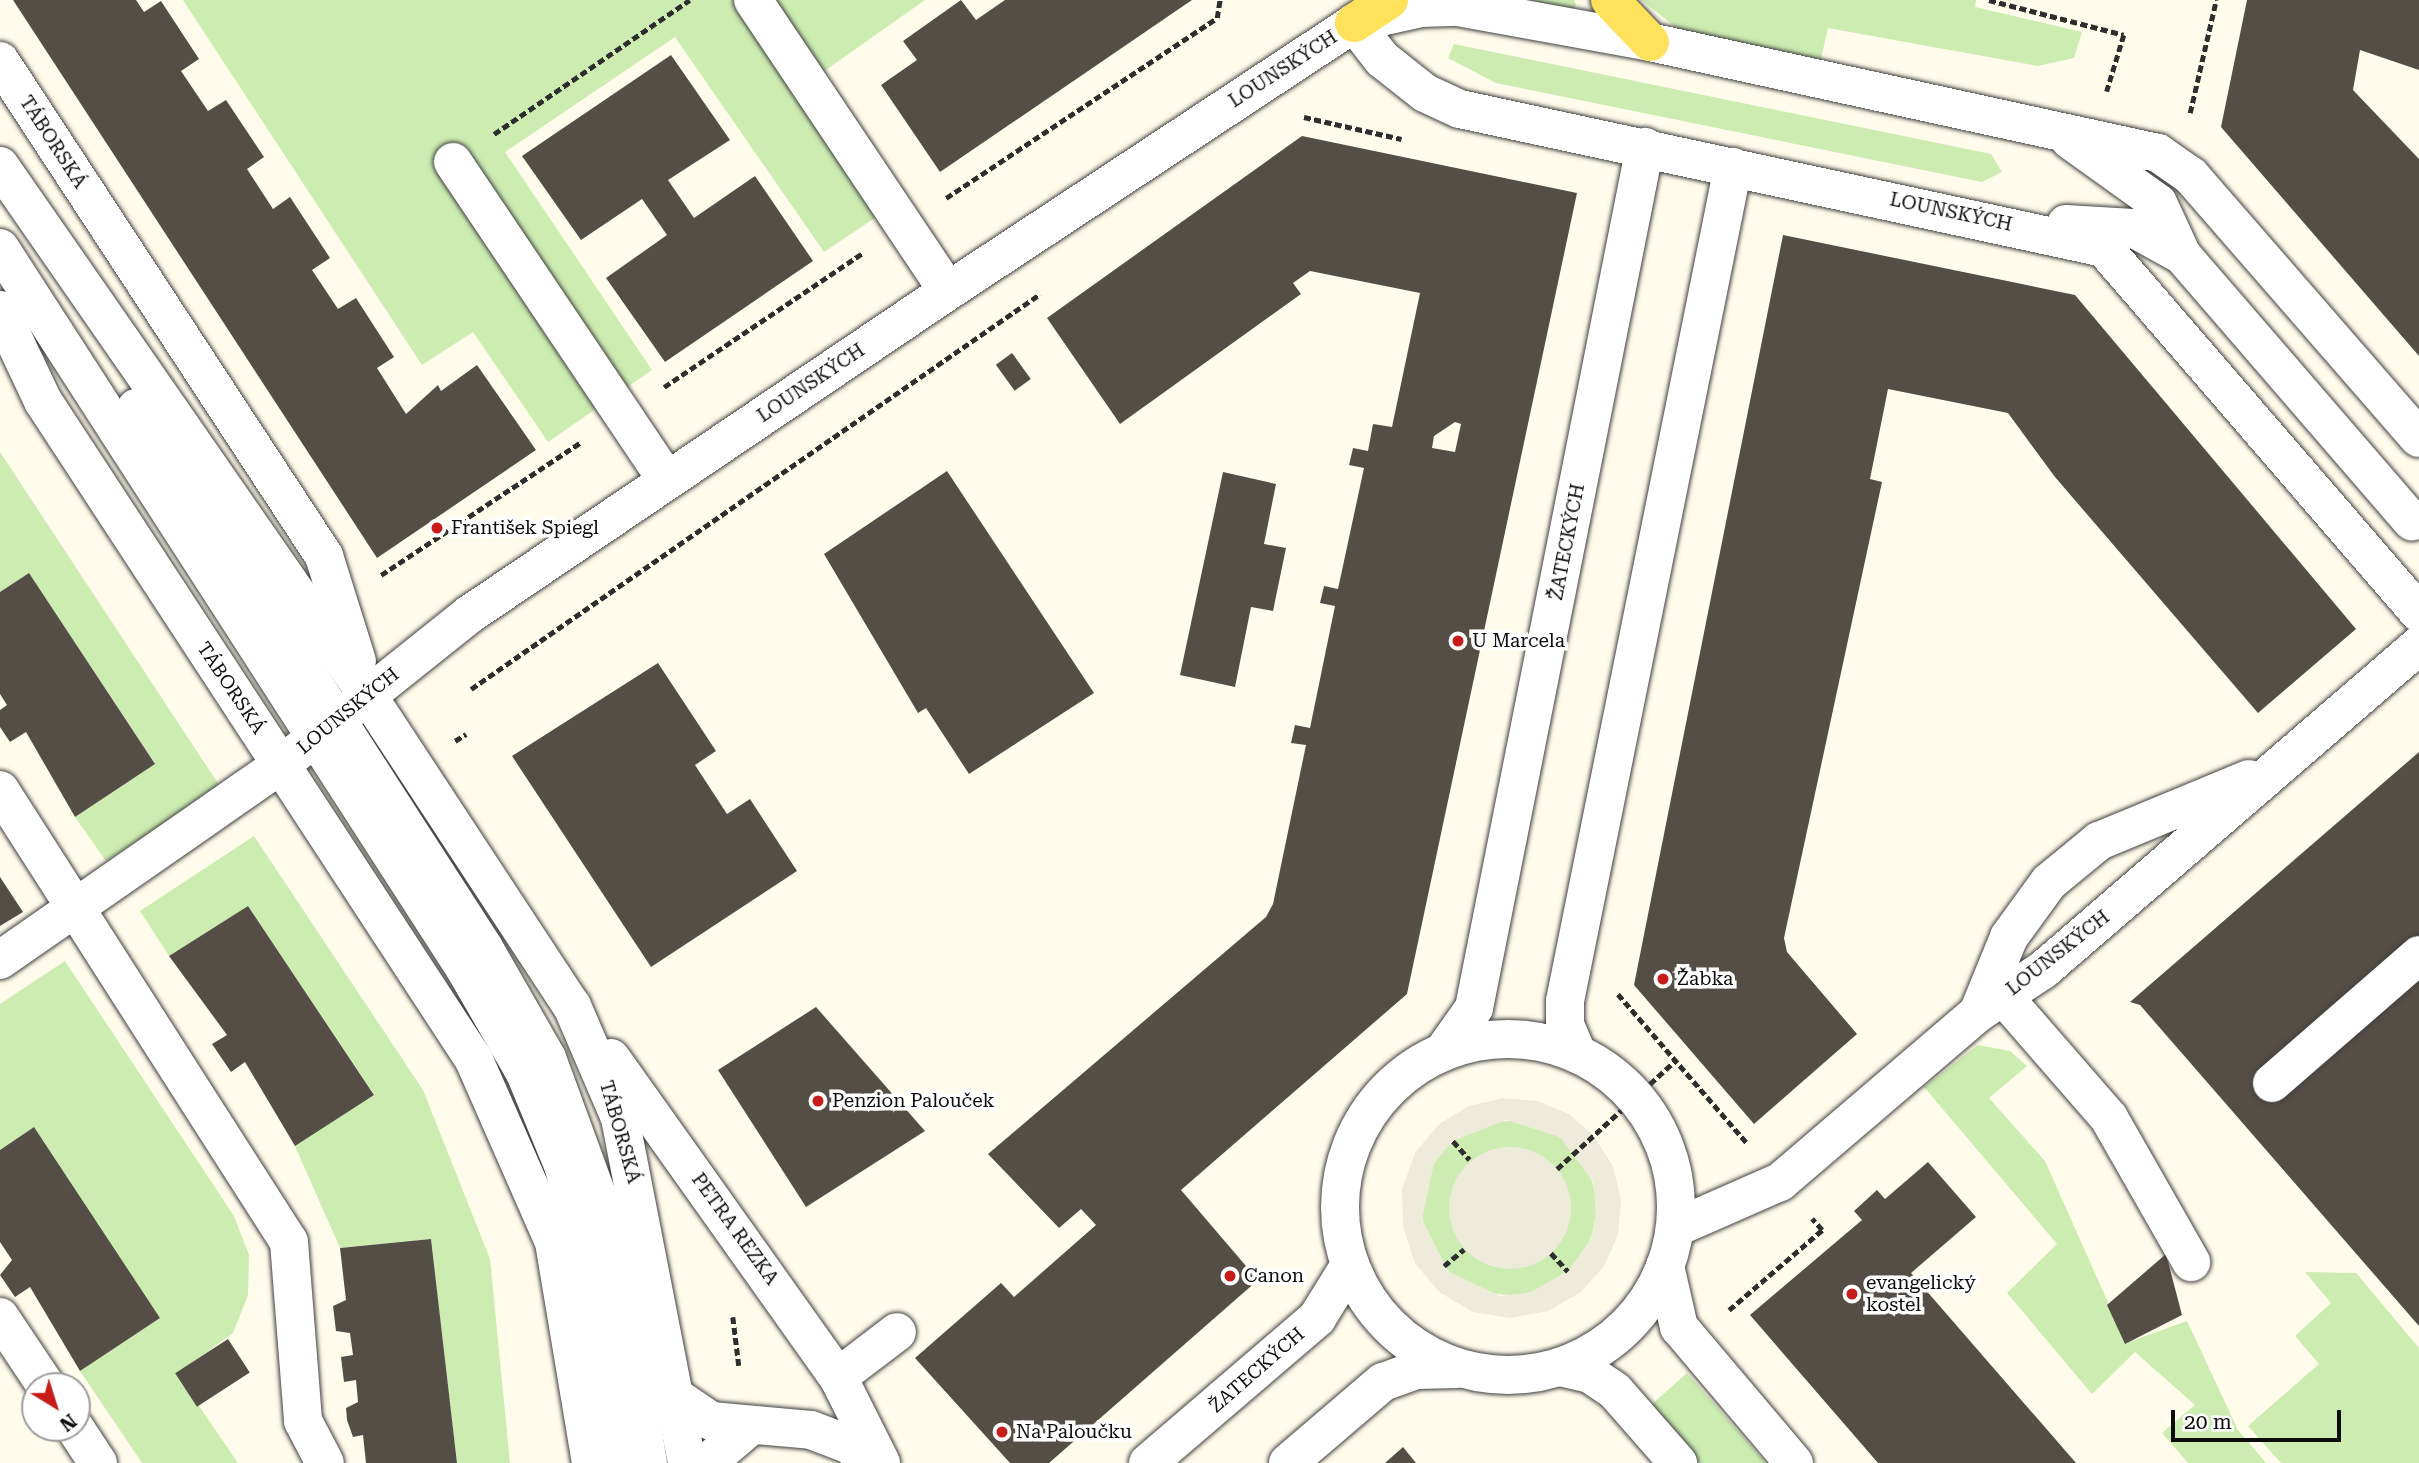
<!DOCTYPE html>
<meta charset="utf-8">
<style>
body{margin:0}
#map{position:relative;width:2419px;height:1463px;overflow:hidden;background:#fffceb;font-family:"Roboto Serif",serif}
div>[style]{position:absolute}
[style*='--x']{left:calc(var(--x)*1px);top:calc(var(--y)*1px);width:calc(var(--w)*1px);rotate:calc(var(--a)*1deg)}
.green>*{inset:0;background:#ccecb1}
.round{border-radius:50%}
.plaza>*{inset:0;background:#efebda}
.building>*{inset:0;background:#554e47;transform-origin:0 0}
.path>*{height:4.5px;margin-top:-2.25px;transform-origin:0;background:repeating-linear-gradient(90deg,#2e2e2e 0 7px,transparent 0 10.5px)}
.roads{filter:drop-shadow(0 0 2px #3f3f3f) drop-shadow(0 0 2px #3f3f3f)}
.minor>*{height:38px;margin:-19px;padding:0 19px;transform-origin:19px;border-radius:19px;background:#fff}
.minor>.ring{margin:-19px;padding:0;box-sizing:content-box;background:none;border:38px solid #fff;border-radius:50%}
.major>*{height:38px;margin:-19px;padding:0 19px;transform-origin:19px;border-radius:19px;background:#ffe15b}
.dots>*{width:19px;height:19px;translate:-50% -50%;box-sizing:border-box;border:4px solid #fff;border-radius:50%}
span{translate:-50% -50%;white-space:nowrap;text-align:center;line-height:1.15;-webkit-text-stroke:7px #fff;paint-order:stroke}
.street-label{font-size:19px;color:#0c0c0c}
.poi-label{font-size:19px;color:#0c0c0c}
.left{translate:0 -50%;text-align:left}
.north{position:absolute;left:21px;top:1372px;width:70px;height:70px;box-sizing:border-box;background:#fff;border:2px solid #9e9e9e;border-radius:50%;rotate:142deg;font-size:19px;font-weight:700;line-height:28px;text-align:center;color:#0c0c0c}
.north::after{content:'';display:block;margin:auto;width:24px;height:32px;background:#c61c1a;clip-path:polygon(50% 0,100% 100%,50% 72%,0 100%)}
.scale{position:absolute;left:2171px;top:1410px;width:170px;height:32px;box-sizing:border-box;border:4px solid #0c0c0c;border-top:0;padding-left:9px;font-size:21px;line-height:24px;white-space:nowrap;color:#0c0c0c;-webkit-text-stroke:5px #fff;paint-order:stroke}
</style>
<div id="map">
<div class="green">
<i style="clip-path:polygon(183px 0,925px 0,806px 84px,885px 211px,824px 252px,675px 37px,505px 152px,652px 370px,548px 442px,473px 332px,422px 365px)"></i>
<i style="clip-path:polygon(1513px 0,1574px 0,1576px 5px,1574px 9px)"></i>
<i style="clip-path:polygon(1641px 0,1976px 0,1975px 7px,2082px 32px,2074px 58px,2038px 66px,1828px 28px,1820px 63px,1685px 34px)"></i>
<i style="clip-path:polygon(1454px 44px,1991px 154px,2002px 172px,1982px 182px,1496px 83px,1448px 58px)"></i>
<i style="clip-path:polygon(0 452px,221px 788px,106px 861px,75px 817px,155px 764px,29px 573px,0 592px)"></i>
<i style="clip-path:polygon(254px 836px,423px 1090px,490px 1259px,510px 1463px,457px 1463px,431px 1239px,340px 1248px,295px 1146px,374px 1094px,248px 906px,169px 956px,140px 911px)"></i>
<i style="clip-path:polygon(65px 961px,234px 1216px,249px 1255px,248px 1295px,233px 1333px,177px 1374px,238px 1463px,142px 1463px,80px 1371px,160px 1318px,34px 1127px,0 1150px,0 1004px)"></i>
<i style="clip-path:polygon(1978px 1045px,2010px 1051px,2027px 1066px,1989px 1098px,2045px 1161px,2126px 1343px,2187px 1321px,2238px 1430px,2266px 1463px,2188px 1463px,2162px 1433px,2195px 1405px,2135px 1352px,2092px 1394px,2007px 1293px,2057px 1244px,1924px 1087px)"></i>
<i class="round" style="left:1422px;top:1121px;width:174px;height:174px"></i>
<i style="clip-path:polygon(2305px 1272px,2356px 1273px,2419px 1348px,2419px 1463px,2281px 1463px,2248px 1426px,2319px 1364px,2295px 1336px,2331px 1303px)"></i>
<i style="clip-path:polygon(1687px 1373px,1766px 1463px,1700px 1463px,1650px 1406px)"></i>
</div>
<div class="plaza">
<i style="clip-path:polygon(evenodd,1503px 1098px,1537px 1101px,1569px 1114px,1593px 1135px,1613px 1166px,1621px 1200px,1618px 1235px,1604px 1266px,1581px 1292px,1548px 1311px,1510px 1318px,1473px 1312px,1439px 1292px,1415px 1263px,1403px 1227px,1402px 1189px,1415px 1153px,1439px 1124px,1469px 1106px,1503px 1098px,1506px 1120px,1560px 1137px,1593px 1182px,1596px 1211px,1591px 1239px,1568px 1271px,1529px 1293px,1500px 1296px,1448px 1271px,1422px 1219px,1434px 1163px,1453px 1141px,1506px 1120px)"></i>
<i class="round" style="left:1449px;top:1147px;width:122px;height:122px"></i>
</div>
<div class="building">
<i style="clip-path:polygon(13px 0,136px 0,144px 12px,161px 1px,199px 59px,181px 71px,208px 111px,226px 100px,264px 157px,247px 169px,273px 209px,290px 197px,330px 258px,312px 270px,338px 309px,356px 298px,394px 357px,377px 368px,406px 414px,438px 385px,441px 391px,477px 365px,536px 450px,377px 558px)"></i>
<i style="clip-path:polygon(961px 0,976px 20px,1005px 0,1192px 0,940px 172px,881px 85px,917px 60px,903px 41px)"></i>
<i style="clip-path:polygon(2247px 0,2419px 0,2419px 70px,2360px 50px,2353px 90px,2419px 159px,2419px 356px,2221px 127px)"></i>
<i style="clip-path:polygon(671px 55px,730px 140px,668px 180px,694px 218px,755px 176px,813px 261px,665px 362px,606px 278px,667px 235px,642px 199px,581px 240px,522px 156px)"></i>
<i style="clip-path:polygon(evenodd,1302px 136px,1577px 193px,1407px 994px,1181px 1190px,1258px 1280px,1049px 1463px,1010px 1463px,915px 1358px,1001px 1283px,1014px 1297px,1096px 1225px,1081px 1209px,1059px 1228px,988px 1154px,1266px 917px,1273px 904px,1306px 745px,1291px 743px,1295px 725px,1310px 728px,1335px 606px,1320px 603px,1324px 586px,1338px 589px,1364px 468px,1349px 465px,1353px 448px,1368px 451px,1373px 424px,1392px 427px,1420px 293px,1310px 271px,1293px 283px,1301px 294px,1120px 424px,1047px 318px,1302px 136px,1455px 422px,1461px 424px,1455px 452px,1432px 448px,1434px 436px,1455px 422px)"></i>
<i style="clip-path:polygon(1783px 235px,2075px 295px,2356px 629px,2258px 713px,2055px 477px,2008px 413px,1888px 389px,1870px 479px,1882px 482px,1784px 938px,1787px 952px,1857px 1034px,1754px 1124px,1634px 985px)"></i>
<i style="left:1012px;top:353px;width:32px;height:20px;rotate:54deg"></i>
<i style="clip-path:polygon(947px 471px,1094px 693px,969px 774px,926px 708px,918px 713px,824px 554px)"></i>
<i style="clip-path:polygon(1223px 472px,1276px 484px,1264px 544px,1286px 548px,1273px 611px,1251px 607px,1235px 687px,1180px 675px)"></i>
<i style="clip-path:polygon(29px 573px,155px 764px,75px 817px,26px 732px,10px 742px,0 727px,0 710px,7px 705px,0 694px,0 592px)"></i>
<i style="clip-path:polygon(658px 663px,716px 751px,695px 765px,727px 814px,750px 799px,797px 871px,651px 967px,512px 756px)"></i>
<i style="clip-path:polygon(2419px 752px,2419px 1326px,2140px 1005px,2130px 1002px)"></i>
<i style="clip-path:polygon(0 877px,23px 912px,0 926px)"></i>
<i style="clip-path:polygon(248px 906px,374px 1095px,295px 1146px,245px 1062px,231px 1072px,212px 1044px,227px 1035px,169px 956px)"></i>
<i style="clip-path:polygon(816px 1007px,925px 1131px,806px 1207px,718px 1070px)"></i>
<i style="clip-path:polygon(34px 1127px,160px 1318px,80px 1371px,30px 1287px,15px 1297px,0 1275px,12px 1260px,0 1242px,0 1150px)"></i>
<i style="clip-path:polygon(1928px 1162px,1976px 1217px,1911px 1273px,2076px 1463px,1878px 1463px,1750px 1315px,1862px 1220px,1854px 1211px,1877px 1190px,1885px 1199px)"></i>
<i style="clip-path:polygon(431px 1239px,457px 1463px,366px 1463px,363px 1435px,353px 1437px,347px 1420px,346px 1408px,358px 1402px,356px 1380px,344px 1382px,341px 1357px,353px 1355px,350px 1333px,336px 1331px,333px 1306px,346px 1300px,340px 1248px)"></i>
<i style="clip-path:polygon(2166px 1254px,2182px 1315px,2125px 1344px,2107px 1305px)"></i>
<i style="left:228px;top:1339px;width:40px;height:63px;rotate:57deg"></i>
<i style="clip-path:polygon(1403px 1447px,1416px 1463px,1385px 1463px)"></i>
</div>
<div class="path">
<i style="--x:1989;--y:0;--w:139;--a:14.5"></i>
<i style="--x:2124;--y:35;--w:59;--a:106.9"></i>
<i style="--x:2190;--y:113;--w:116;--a:-77"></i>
<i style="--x:1304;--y:117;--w:100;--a:12.7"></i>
<i style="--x:494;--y:134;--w:237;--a:-34.4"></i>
<i style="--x:946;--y:198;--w:325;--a:-33.6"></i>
<i style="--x:1217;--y:18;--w:18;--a:-81"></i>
<i style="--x:664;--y:387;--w:240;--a:-34"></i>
<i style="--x:381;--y:575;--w:240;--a:-33.6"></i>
<i style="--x:471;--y:689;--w:693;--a:-34.77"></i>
<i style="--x:455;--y:741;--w:13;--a:-32"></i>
<i style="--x:1618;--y:994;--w:197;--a:49.1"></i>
<i style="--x:1453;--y:1141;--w:25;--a:48"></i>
<i style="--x:1557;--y:1169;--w:160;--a:-42.5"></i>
<i style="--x:1551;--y:1253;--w:25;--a:47"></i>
<i style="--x:1444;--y:1266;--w:26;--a:-40"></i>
<i style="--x:1729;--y:1310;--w:123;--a:-40.7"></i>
<i style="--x:1822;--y:1230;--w:15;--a:-132"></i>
<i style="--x:733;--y:1317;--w:49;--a:83"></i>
</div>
<div class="roads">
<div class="minor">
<i style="--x:753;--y:0;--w:350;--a:56.2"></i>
<i style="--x:1354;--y:23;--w:46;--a:52.1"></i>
<i style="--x:1382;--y:59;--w:55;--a:38.3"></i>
<i style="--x:1425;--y:93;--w:38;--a:25"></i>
<i style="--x:1460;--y:109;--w:659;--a:12.18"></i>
<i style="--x:2104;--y:248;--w:482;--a:49.2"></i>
<i style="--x:0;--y:61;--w:592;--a:56.79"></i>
<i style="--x:324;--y:556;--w:110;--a:72.6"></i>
<i style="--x:453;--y:162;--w:383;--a:56.1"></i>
<i style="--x:0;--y:166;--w:645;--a:55.23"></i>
<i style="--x:368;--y:696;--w:371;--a:56.7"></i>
<i style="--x:572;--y:1006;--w:122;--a:66.8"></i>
<i style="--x:620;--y:1118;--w:351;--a:79"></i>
<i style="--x:2066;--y:224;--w:67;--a:3.4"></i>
<i style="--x:2133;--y:228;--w:56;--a:28.9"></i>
<i style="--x:2182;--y:255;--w:57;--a:-114.8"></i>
<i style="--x:2158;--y:203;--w:108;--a:-144.4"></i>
<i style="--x:0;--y:248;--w:858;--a:57.18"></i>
<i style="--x:465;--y:969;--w:120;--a:60"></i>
<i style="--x:525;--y:1073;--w:100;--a:67.6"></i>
<i style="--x:563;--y:1165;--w:93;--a:74.5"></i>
<i style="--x:588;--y:1255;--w:210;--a:81.3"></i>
<i style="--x:2182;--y:255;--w:352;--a:49.2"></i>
<i style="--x:0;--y:310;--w:101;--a:64.7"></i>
<i style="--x:43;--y:401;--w:787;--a:56.81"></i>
<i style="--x:474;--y:1060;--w:199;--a:66.3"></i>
<i style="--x:554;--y:1242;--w:224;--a:80.5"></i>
<i style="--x:136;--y:408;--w:642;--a:57.2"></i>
<i style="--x:484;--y:948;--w:127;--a:60.2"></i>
<i style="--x:547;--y:1058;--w:180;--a:69.9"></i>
<i style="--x:609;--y:1227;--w:239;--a:80.6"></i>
<i style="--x:0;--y:790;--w:536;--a:57.41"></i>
<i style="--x:289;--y:1242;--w:180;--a:85.5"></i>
<i style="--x:303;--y:1421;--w:47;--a:62.4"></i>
<i style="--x:0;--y:960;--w:343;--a:-34.8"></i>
<i style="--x:282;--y:764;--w:241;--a:-38.6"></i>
<i style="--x:470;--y:614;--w:577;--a:-34.05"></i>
<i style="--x:948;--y:291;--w:486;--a:-33.4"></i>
<i style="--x:1354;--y:23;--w:69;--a:-12.6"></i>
<i style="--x:1421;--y:8;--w:37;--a:-2"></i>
<i style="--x:1458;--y:7;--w:195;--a:10.3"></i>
<i style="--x:1650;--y:42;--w:520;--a:12.33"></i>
<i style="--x:2158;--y:153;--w:40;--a:34.9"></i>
<i style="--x:2191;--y:176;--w:347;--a:49"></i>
<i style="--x:2003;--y:996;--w:162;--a:49"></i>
<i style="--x:2109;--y:1118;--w:166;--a:60.3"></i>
<i style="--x:1978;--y:1013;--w:82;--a:-67.8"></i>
<i style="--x:2009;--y:937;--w:68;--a:-54"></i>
<i style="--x:2049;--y:882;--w:65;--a:-39.4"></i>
<i style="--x:2099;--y:841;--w:162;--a:-22.5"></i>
<i class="ring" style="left:1340px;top:1039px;width:298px;height:298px"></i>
<i style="--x:1443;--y:1052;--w:54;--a:-54.8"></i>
<i style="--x:1474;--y:1008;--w:878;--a:-78.77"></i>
<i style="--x:1577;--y:1053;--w:30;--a:-113"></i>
<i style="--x:1565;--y:1025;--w:24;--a:-90"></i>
<i style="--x:1565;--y:1001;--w:851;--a:-78.61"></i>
<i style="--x:611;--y:1058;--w:392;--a:54.6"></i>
<i style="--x:838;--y:1377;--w:96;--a:63.4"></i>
<i style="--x:2272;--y:1083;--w:195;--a:-41"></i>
<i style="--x:1675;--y:1228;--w:115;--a:-23.7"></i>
<i style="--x:1780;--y:1182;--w:260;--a:-40.5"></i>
<i style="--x:1978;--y:1013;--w:78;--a:-33.5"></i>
<i style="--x:2043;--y:970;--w:497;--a:-40.8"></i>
<i style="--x:1665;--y:1266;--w:63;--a:77.1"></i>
<i style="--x:1679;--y:1327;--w:178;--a:49.8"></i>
<i style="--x:0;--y:1317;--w:83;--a:56.3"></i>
<i style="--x:1560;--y:1367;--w:31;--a:13"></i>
<i style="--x:1590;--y:1374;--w:30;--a:34"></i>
<i style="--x:1615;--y:1391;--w:96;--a:48.8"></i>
<i style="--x:838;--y:1377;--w:74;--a:-37.3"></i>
<i style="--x:664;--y:1389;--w:57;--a:34.2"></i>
<i style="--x:711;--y:1421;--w:100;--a:5.1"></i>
<i style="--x:811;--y:1430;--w:40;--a:21"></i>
<i style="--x:848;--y:1444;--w:31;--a:37"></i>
<i style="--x:75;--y:1428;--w:42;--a:56.7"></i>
<i style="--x:707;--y:1463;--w:54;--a:-40.5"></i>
<i style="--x:1148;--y:1463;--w:223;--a:-40.6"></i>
<i style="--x:1317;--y:1318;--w:62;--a:-58.1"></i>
<i style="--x:1288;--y:1463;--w:125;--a:-40.5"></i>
<i style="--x:1383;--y:1382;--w:35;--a:-20"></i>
<i style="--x:1416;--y:1370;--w:41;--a:-1.4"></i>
</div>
<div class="major">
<i style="--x:1610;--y:0;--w:58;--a:46.4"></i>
<i style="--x:1354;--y:23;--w:42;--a:-33.3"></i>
</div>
</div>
<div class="dots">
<i style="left:437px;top:528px;background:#c61c1a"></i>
<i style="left:1458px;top:641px;background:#c61c1a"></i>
<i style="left:1663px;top:979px;background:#c61c1a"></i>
<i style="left:818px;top:1101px;background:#c61c1a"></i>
<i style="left:1230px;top:1276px;background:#c61c1a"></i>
<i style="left:1852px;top:1294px;background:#c61c1a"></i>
<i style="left:1002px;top:1432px;background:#c61c1a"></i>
</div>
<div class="street-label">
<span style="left:1283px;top:69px;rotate:-33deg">LOUNSKÝCH</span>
<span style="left:53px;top:142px;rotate:57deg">TÁBORSKÁ</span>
<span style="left:1951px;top:212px;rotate:12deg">LOUNSKÝCH</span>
<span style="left:811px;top:383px;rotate:-34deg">LOUNSKÝCH</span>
<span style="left:1567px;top:542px;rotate:-79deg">ŽATECKÝCH</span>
<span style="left:231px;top:688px;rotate:56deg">TÁBORSKÁ</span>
<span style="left:348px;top:711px;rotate:-39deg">LOUNSKÝCH</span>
<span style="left:2058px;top:953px;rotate:-38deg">LOUNSKÝCH</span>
<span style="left:620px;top:1132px;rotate:74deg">TÁBORSKÁ</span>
<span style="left:735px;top:1229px;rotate:54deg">PETRA REZKA</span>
<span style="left:1257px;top:1370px;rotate:-41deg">ŽATECKÝCH</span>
</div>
<div class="poi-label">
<span class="left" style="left:451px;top:528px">František Spiegl</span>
<span class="left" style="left:1472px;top:641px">U Marcela</span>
<span class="left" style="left:1677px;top:979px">Žabka</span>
<span class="left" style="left:832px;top:1101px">Penzion Palouček</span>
<span class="left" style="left:1244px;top:1276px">Canon</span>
<span class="left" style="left:1866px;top:1294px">evangelický<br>kostel</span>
<span class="left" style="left:1016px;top:1432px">Na Paloučku</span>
</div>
<div class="north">N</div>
<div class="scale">20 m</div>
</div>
